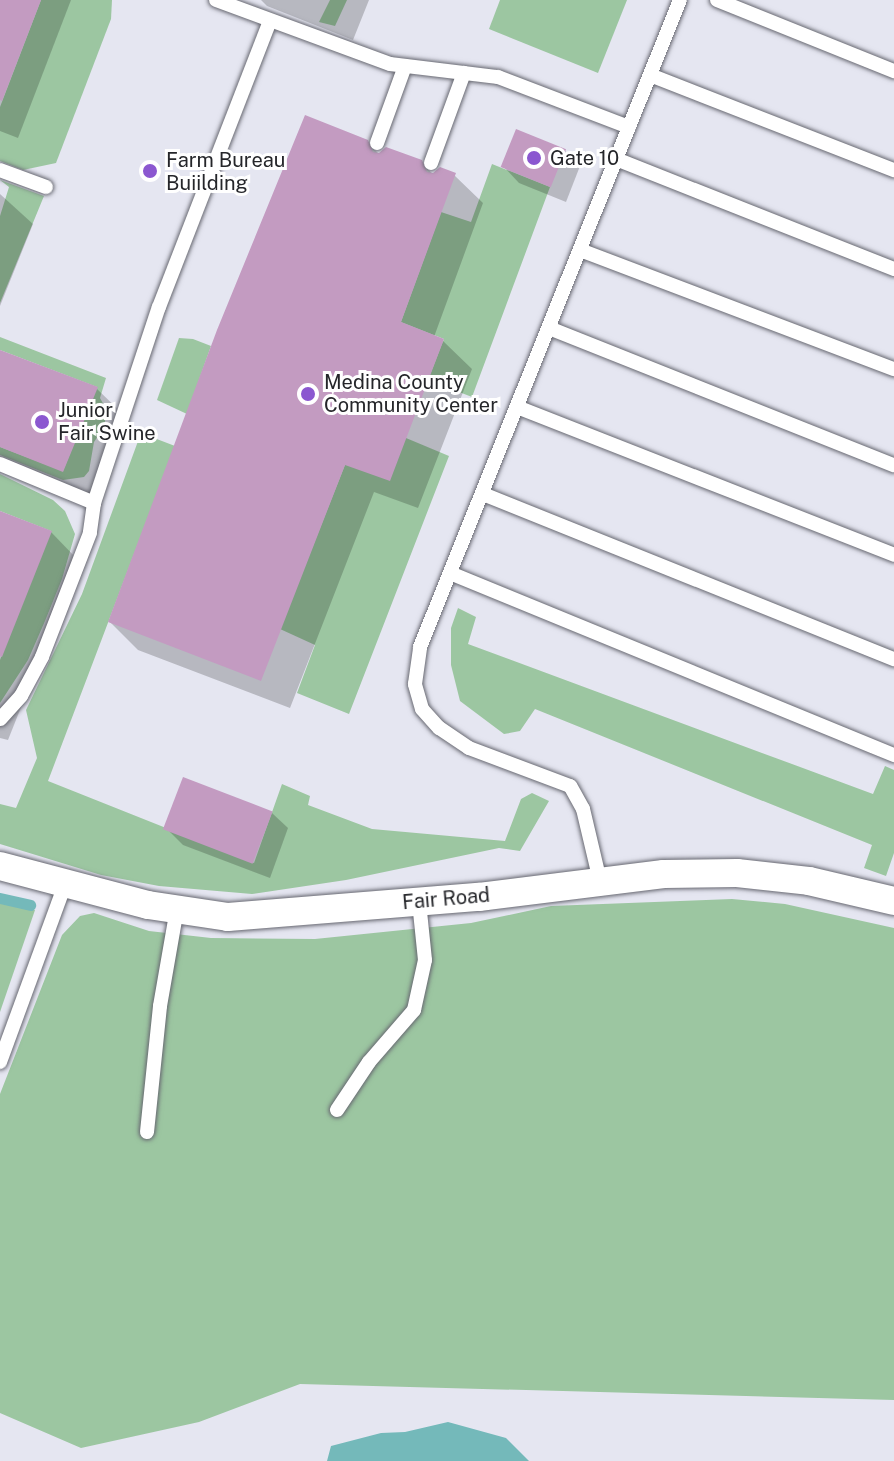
<!DOCTYPE html>
<style>
body{margin:0}
#map{position:relative;width:894px;height:1461px;overflow:hidden;background:#e5e6f1;font-family:"Public Sans",sans-serif}
div>[style]{position:absolute}
[style*='--x']{left:calc(var(--x)*1px);top:calc(var(--y)*1px);width:calc(var(--w)*1px);rotate:calc(var(--a)*1deg)}
.green>*{inset:0;background:#9cc6a1}
.water>*{inset:0;background:#74b9ba}
.shadow>*{inset:0;background:#0003}
.stream>*{height:11px;margin:-5.5px;padding:0 5.5px;transform-origin:5.5px;border-radius:5.5px;background:#74b9ba}
.building>*{inset:0;background:#c39bc1;transform-origin:0 0}
.roads{filter:drop-shadow(0 0 2px #676871) drop-shadow(0 0 2px #676871)}
.lane>*{height:14px;margin:-7px;padding:0 7px;transform-origin:7px;border-radius:7px;background:#fff}
.street>*{height:28px;margin:-14px;padding:0 14px;transform-origin:14px;border-radius:14px;background:#fff}
.dots>*{width:22px;height:22px;translate:-50% -50%;box-sizing:border-box;border:4px solid #fff;border-radius:50%}
span{translate:-50% -50%;white-space:nowrap;text-align:center;line-height:1.15;-webkit-text-stroke:6px #fff;paint-order:stroke}
.poi-label{font-size:20px;color:#25262a}
.left{translate:0 -50%;text-align:left}
.street-label{font-size:20px;color:#25262a}
</style>
<div id="map">
<div class="green">
<i style="clip-path:polygon(41px 0,112px 0,111px 19px,56px 163px,23px 170px,0 161px,0 107px)"></i>
<i style="clip-path:polygon(330px 0,347px 0,335px 26px,319px 22px)"></i>
<i style="clip-path:polygon(500px 0,627px 0,598px 73px,489px 29px)"></i>
<i style="clip-path:polygon(492px 164px,550px 187px,472px 397px,428px 380px,444px 339px,401px 322px,441px 212px,471px 222px)"></i>
<i style="clip-path:polygon(0 180px,44px 196px,0 303px,0 216px,9px 187px)"></i>
<i style="clip-path:polygon(0 337px,106px 378px,100px 398px,105px 407px,105px 426px,94px 442px,89px 471px,84px 477px,63px 480px,0 455px,0 447px,63px 471px,97px 387px,0 350px)"></i>
<i style="clip-path:polygon(179px 338px,193px 339px,211px 346px,187px 414px,157px 400px)"></i>
<i style="clip-path:polygon(141px 433px,175px 446px,48px 781px,254px 863px,282px 784px,310px 796px,308px 805px,372px 829px,505px 841px,521px 799px,532px 793px,549px 801px,520px 851px,499px 848px,346px 880px,252px 894px,159px 886px,101px 875px,0 844px,0 804px,16px 808px,37px 758px,26px 710px,82px 594px)"></i>
<i style="clip-path:polygon(406px 438px,449px 456px,349px 714px,297px 693px,315px 645px,280px 629px,345px 465px)"></i>
<i style="clip-path:polygon(0 474px,53px 500px,65px 511px,75px 534px,62px 579px,45px 621px,28px 660px,0 703px,0 660px,51px 531px,0 511px)"></i>
<i style="clip-path:polygon(458px 608px,476px 617px,468px 644px,873px 794px,885px 766px,894px 770px,894px 853px,886px 876px,864px 868px,872px 845px,535px 709px,520px 731px,504px 734px,460px 701px,451px 665px,451px 628px)"></i>
<i style="clip-path:polygon(0 898px,35px 910px,0 1012px)"></i>
<i style="clip-path:polygon(732px 899px,785px 904px,894px 928px,894px 1400px,300px 1384px,199px 1422px,81px 1448px,0 1413px,0 1094px,62px 935px,80px 916px,94px 913px,149px 931px,211px 938px,315px 939px,471px 923px,551px 906px)"></i>
</div>
<div class="water">
<i style="clip-path:polygon(448px 1422px,506px 1438px,529px 1461px,327px 1461px,331px 1446px,381px 1433px,405px 1432px)"></i>
</div>
<div class="shadow">
<i style="clip-path:polygon(0 0,71px 0,18px 138px,0 131px)"></i>
<i style="clip-path:polygon(261px 0,369px 0,353px 40px,267px 6px)"></i>
<i style="clip-path:polygon(366px 141px,380px 155px,420px 162px,434px 175px,454px 175px,483px 203px,434px 337px,443px 341px,472px 369px,418px 508px,374px 492px,290px 708px,138px 650px,110px 622px)"></i>
<i style="clip-path:polygon(565px 151px,580px 166px,566px 202px,519px 183px,504px 167px)"></i>
<i style="clip-path:polygon(0 194px,33px 224px,0 306px)"></i>
<i style="clip-path:polygon(0 352px,97px 389px,124px 415px,90px 497px,0 462px)"></i>
<i style="clip-path:polygon(0 512px,51px 532px,79px 561px,8px 740px,0 738px)"></i>
<i style="clip-path:polygon(272px 813px,288px 828px,270px 878px,183px 845px,167px 829px)"></i>
</div>
<div class="stream">
<i style="--x:0;--y:898;--w:31;--a:13"></i>
</div>
<div class="building">
<i style="clip-path:polygon(0 0,41px 0,2px 101px,0 100px)"></i>
<i style="clip-path:polygon(305px 115px,368px 140px,373px 152px,379px 153px,386px 147px,422px 160px,427px 172px,433px 173px,440px 167px,456px 173px,401px 322px,444px 339px,390px 481px,345px 465px,261px 681px,108px 622px,217px 330px)"></i>
<i style="left:516px;top:129px;width:54px;height:41px;rotate:22deg"></i>
<i style="clip-path:polygon(0 350px,98px 387px,63px 472px,0 447px)"></i>
<i style="clip-path:polygon(0 511px,52px 531px,2px 657px,0 656px)"></i>
<i style="left:183px;top:777px;width:96px;height:56px;rotate:21deg"></i>
</div>
<div class="roads">
<div class="lane">
<i style="--x:216;--y:0;--w:185;--a:20.2"></i>
<i style="--x:390;--y:64;--w:109;--a:6.9"></i>
<i style="--x:498;--y:77;--w:140;--a:20.9"></i>
<i style="--x:717;--y:0;--w:191;--a:21.9"></i>
<i style="--x:650;--y:75;--w:262;--a:21.3"></i>
<i style="--x:377;--y:143;--w:82;--a:-70"></i>
<i style="--x:616;--y:159;--w:299;--a:21.6"></i>
<i style="--x:431;--y:163;--w:96;--a:-69.9"></i>
<i style="--x:0;--y:170;--w:49;--a:20.3"></i>
<i style="--x:580;--y:250;--w:336;--a:20.8"></i>
<i style="--x:549;--y:328;--w:371;--a:21.7"></i>
<i style="--x:517;--y:407;--w:405;--a:21.4"></i>
<i style="--x:0;--y:464;--w:102;--a:22.5"></i>
<i style="--x:94;--y:503;--w:30;--a:98"></i>
<i style="--x:90;--y:533;--w:133;--a:111.2"></i>
<i style="--x:42;--y:657;--w:44;--a:118.3"></i>
<i style="--x:21;--y:696;--w:31;--a:132"></i>
<i style="--x:483;--y:494;--w:443;--a:21.9"></i>
<i style="--x:94;--y:503;--w:206;--a:-71.7"></i>
<i style="--x:159;--y:307;--w:307;--a:-68.8"></i>
<i style="--x:450;--y:573;--w:480;--a:22.3"></i>
<i style="--x:600;--y:881;--w:74;--a:-103.3"></i>
<i style="--x:583;--y:809;--w:26;--a:-119"></i>
<i style="--x:570;--y:786;--w:108;--a:-159.4"></i>
<i style="--x:469;--y:748;--w:36;--a:-146"></i>
<i style="--x:439;--y:728;--w:25;--a:-132"></i>
<i style="--x:422;--y:709;--w:26;--a:-106"></i>
<i style="--x:415;--y:684;--w:37;--a:-82"></i>
<i style="--x:420;--y:647;--w:697;--a:-68.11"></i>
<i style="--x:0;--y:1062;--w:189;--a:-69.9"></i>
<i style="--x:337;--y:1110;--w:58;--a:-56.3"></i>
<i style="--x:369;--y:1062;--w:69;--a:-49.1"></i>
<i style="--x:414;--y:1010;--w:51;--a:-77.6"></i>
<i style="--x:425;--y:960;--w:58;--a:-95.9"></i>
<i style="--x:147;--y:1132;--w:127;--a:-84.1"></i>
<i style="--x:160;--y:1006;--w:98;--a:-80.1"></i>
</div>
<div class="street">
<i style="--x:0;--y:866;--w:153;--a:14.8"></i>
<i style="--x:148;--y:905;--w:81;--a:8.5"></i>
<i style="--x:228;--y:917;--w:252;--a:-4.6"></i>
<i style="--x:479;--y:897;--w:186;--a:-7.1"></i>
<i style="--x:664;--y:874;--w:73;--a:-0.8"></i>
<i style="--x:737;--y:873;--w:72;--a:6.3"></i>
<i style="--x:809;--y:881;--w:87;--a:13.2"></i>
</div>
</div>
<div class="dots">
<i style="left:534px;top:158px;background:#8b57d0"></i>
<i style="left:150px;top:171px;background:#8b57d0"></i>
<i style="left:308px;top:394px;background:#8b57d0"></i>
<i style="left:42px;top:422px;background:#8b57d0"></i>
</div>
<div class="poi-label">
<span class="left" style="left:550px;top:158px">Gate 10</span>
<span class="left" style="left:166px;top:172px">Farm Bureau<br>Buiilding</span>
<span class="left" style="left:324px;top:394px">Medina County<br>Community Center</span>
<span class="left" style="left:58px;top:422px">Junior<br>Fair Swine</span>
</div>
<div class="street-label">
<span style="left:446px;top:899px;rotate:-5deg">Fair Road</span>
</div>
</div>
